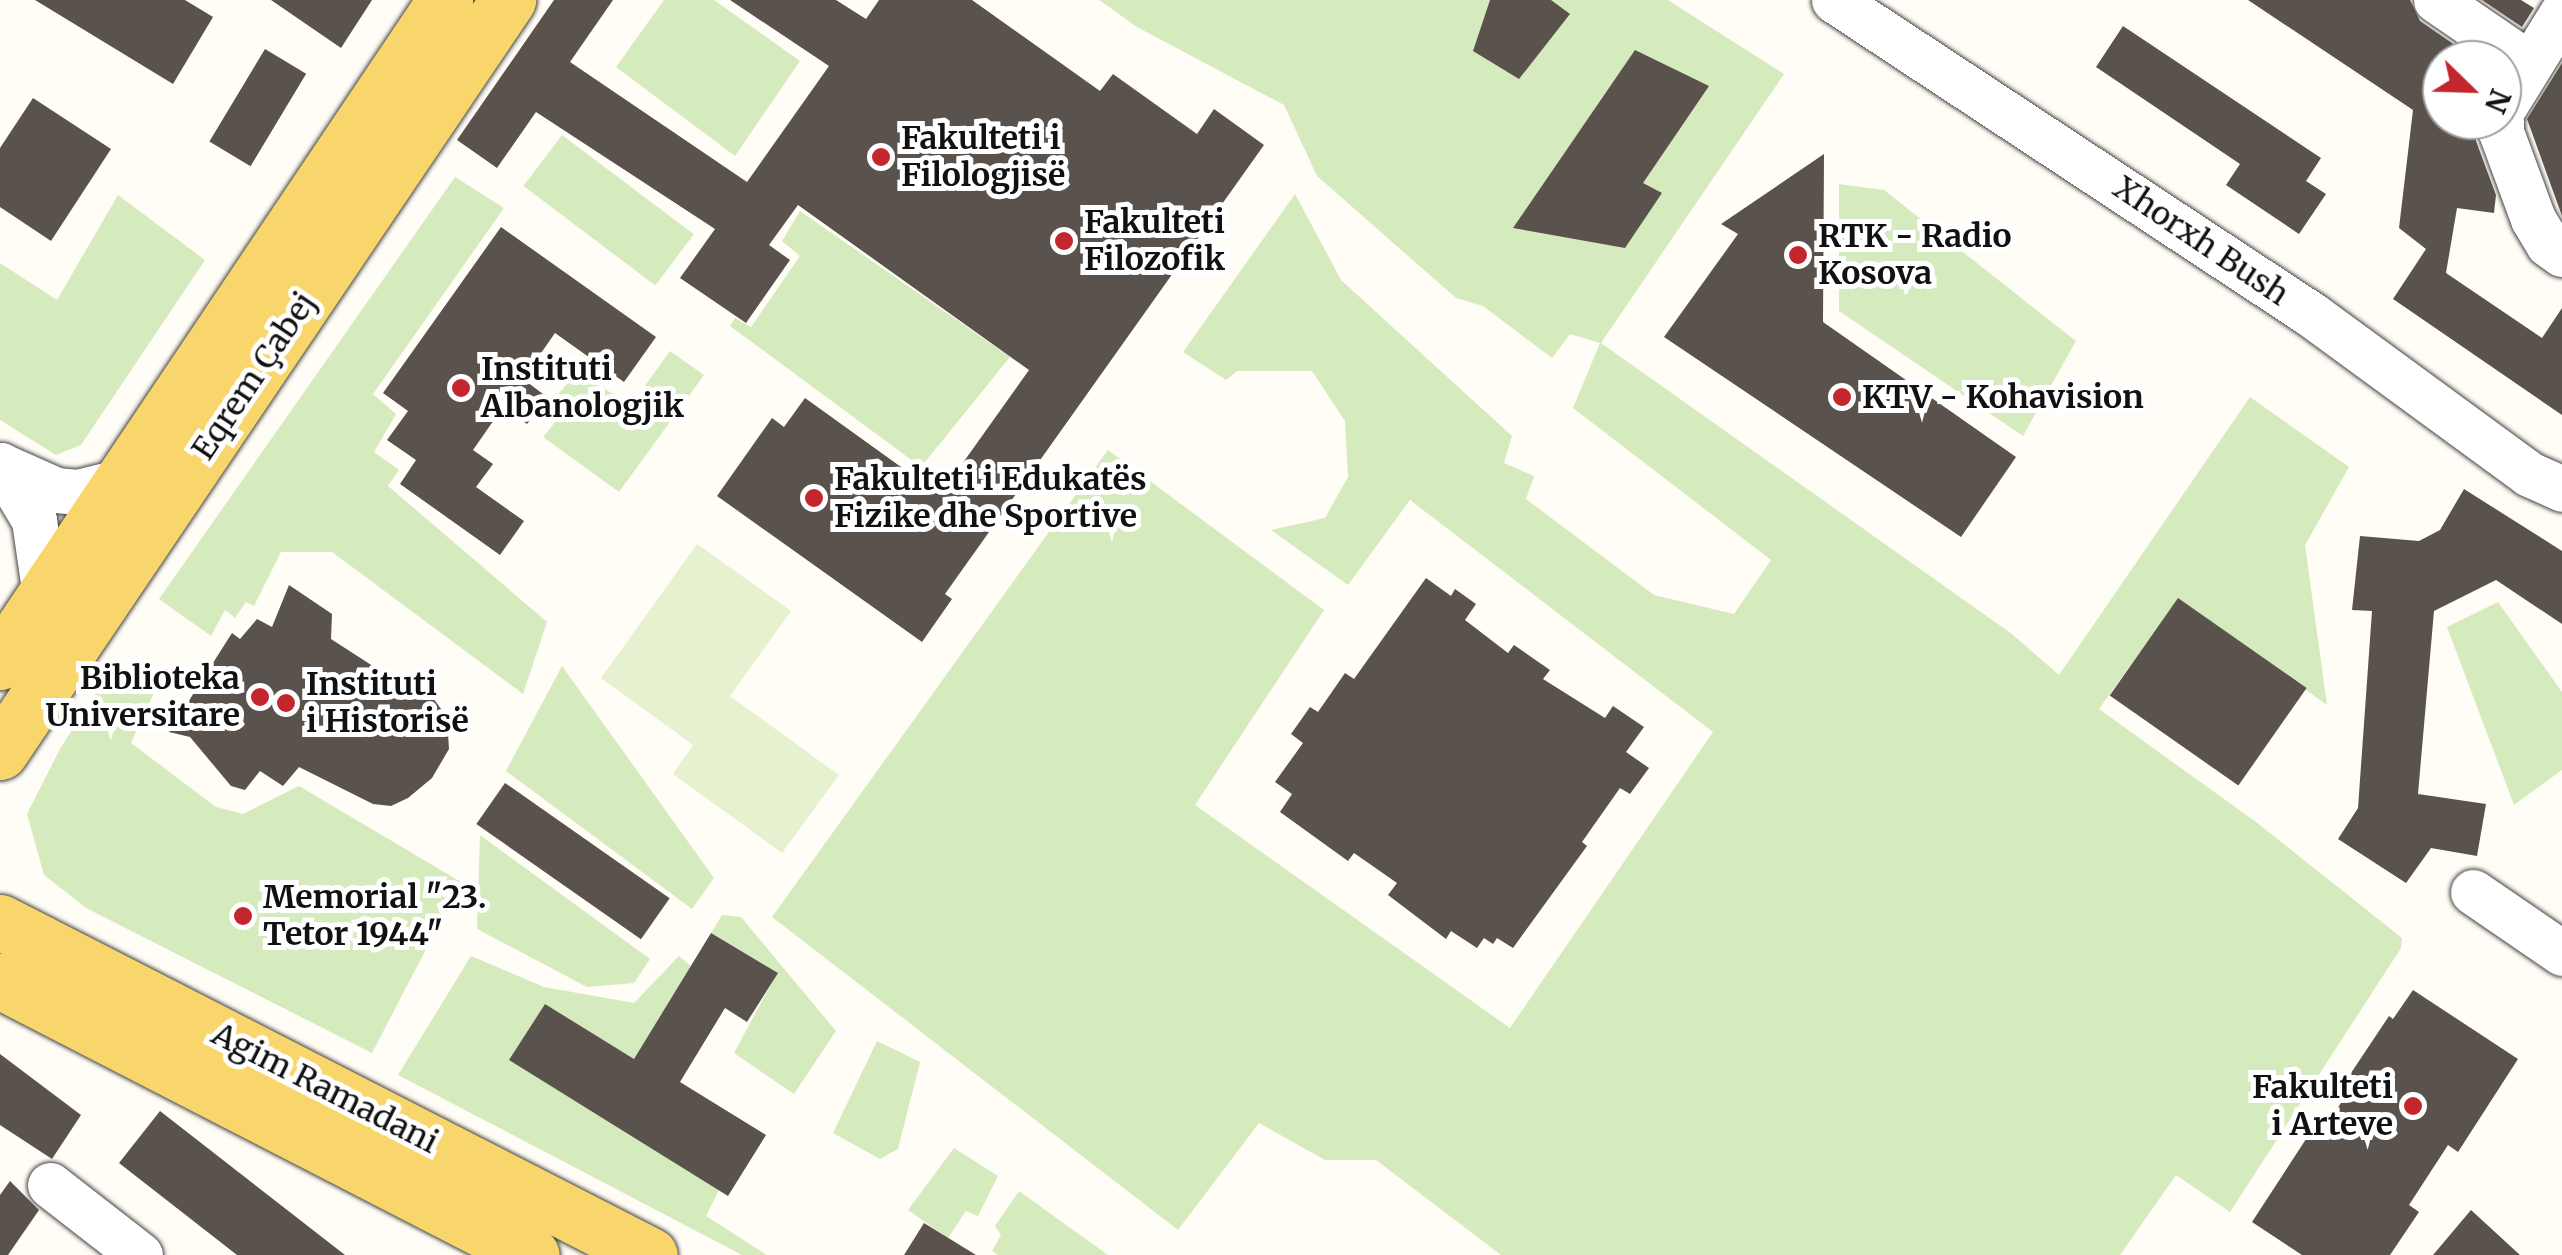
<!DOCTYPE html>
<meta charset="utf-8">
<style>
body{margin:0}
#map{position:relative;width:2562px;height:1255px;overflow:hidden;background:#fffdf5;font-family:Merriweather,serif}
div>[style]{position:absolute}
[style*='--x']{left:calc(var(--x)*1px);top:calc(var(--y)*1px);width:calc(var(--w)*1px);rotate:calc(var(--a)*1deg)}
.green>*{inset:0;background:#d5ebbd;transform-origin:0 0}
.pitch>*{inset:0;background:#e6f2cf}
.building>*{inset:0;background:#5a524d;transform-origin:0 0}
.roads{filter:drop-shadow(0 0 2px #444) drop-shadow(0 0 2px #444)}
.minor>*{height:45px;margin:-22.5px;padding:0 22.5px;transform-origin:22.5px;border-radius:22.5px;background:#fff}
.major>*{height:55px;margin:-27.5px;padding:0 27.5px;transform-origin:27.5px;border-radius:27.5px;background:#f9d66b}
.dots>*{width:28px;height:28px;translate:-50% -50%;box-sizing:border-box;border:5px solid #fff;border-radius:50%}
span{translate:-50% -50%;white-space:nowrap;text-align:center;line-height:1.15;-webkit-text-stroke:10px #fff;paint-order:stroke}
.poi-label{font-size:32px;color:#111;font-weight:700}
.left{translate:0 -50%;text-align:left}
.right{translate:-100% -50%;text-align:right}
.street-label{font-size:32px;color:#111}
.north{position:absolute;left:2422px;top:40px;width:100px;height:100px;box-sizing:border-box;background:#fff;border:2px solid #a0a0a0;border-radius:50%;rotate:113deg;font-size:28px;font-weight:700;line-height:40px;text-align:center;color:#111}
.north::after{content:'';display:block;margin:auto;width:35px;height:45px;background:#c4262e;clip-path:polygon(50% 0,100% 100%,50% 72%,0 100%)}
</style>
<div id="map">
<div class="green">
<i style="clip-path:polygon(664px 0,714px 0,800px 61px,735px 156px,616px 67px)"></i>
<i style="clip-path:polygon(1099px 0,1668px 0,1784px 74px,1601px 343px,2012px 634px,2059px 675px,2250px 397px,2349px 467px,2305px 545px,2327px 705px,2178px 599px,2099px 709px,2256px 822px,2402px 938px,2401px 948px,2230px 1212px,2176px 1175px,2120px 1255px,1501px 1255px,1376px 1160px,1325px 1160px,1259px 1123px,1178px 1230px,772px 917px,1108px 450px,1324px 610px,1195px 805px,1510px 1028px,1713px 732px,1410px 500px,1348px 585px,1271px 530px,1325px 518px,1348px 477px,1345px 421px,1312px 371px,1237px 371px,1226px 380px,1183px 352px,1295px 194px,1341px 280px,1512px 436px,1504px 463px,1534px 476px,1526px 499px,1654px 595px,1734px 614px,1771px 560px,1573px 408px,1600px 343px,1570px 334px,1552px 358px,1483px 306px,1456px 298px,1317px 176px,1284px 105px,1137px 27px)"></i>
<i style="left:562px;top:135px;width:165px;height:64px;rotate:37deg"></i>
<i style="clip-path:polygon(455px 177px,504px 208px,373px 394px,396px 414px,374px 452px,399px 470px,388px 486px,547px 622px,523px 694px,332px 552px,281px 552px,254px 606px,246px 602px,235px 618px,225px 610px,211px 636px,159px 599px)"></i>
<i style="clip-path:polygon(1839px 184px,1884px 190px,2076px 341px,2023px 436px,1839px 311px)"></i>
<i style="clip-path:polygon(118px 195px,205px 260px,81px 445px,56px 455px,0 420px,0 263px,57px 300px)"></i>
<i style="clip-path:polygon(800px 211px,1010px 357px,921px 467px,730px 326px,735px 318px,751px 327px,800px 256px,782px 241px)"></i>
<i style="clip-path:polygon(670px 351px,704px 375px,619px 492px,543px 437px,569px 405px,555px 398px,577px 372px,631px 405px)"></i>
<i style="clip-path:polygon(2498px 602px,2562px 692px,2562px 770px,2514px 805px,2447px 627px)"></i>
<i style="clip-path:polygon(115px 664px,154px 693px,131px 743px,216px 807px,243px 814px,299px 786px,461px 882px,372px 1053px,86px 908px,44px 875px,27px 814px,61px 747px)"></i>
<i style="clip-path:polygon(562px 666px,714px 878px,692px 909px,506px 771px)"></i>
<i style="clip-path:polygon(480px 835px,650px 959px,634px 983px,587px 987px,477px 929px)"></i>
<i style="clip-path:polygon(722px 915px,741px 917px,836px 1031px,794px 1094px,734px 1053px,777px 973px,711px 933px)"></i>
<i style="clip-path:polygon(471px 956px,544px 987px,634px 1003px,679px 956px,691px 966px,634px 1059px,545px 1004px,510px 1060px,719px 1190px,706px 1216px,767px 1255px,742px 1255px,398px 1075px)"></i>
<i style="clip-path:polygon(877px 1041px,920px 1062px,898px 1149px,880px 1159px,833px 1133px)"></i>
<i style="clip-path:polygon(954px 1148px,998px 1176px,978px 1216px,966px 1211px,948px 1238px,908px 1210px)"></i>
<i style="clip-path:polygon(1019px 1191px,1108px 1255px,998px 1255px,992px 1251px,1001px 1235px,995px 1226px)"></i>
</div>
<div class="pitch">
<i style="clip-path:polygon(697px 544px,791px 611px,730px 696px,839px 775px,782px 853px,673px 774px,693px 745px,601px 678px)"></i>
</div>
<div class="building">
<i style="clip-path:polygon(35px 0,185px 0,213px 17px,173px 84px)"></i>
<i style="clip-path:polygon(271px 0,372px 0,341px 48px)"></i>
<i style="clip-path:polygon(554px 0,613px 0,570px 62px,747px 182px,829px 66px,730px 0,836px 0,866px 19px,879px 0,972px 0,1100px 91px,1113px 74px,1197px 134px,1214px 109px,1264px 145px,945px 594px,952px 599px,922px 642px,717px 496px,772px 418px,784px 427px,805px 398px,940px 495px,1029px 370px,798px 205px,769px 245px,790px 260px,746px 323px,680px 278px,715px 229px,536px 112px,497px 168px,457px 140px)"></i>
<i style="clip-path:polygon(1490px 0,1551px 0,1570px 14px,1519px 79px,1473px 51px)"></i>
<i style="clip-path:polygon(2248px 0,2410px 0,2420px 21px,2468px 54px,2464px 60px,2442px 60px,2442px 120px,2475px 120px,2476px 141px,2496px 195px,2494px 213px,2457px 208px,2446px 273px,2542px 338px,2562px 308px,2562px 415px,2393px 299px,2426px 249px,2399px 228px,2413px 110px)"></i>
<i style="clip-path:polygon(2482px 0,2521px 0,2534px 8px,2522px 27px)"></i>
<i style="clip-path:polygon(2123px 26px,2321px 158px,2306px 181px,2326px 194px,2299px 234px,2226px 185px,2240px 164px,2096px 67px)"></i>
<i style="left:265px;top:49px;width:48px;height:108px;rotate:31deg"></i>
<i style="clip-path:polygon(1635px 50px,1709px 86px,1643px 183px,1662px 193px,1625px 248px,1513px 228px)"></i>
<i style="clip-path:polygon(2562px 63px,2562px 216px,2527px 119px)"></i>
<i style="clip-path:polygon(33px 98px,111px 149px,51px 241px,0 207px,0 148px)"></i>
<i style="clip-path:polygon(1824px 154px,1823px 322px,2016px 457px,1961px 537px,1664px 337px,1738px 234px,1721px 224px)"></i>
<i style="clip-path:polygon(501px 227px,656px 337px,624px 382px,555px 333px,523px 379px,547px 397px,527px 424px,503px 407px,473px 450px,493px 464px,476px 487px,524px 521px,500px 555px,400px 484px,416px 460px,387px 440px,408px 411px,383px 393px)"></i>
<i style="clip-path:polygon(2464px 489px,2562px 551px,2562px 624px,2496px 580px,2434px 611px,2418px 794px,2486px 804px,2477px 856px,2431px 848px,2406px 883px,2338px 839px,2358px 808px,2372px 611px,2352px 610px,2360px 536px,2419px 541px,2440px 530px)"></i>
<i style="clip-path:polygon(1426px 578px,1451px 596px,1455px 589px,1476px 604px,1465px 620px,1508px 653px,1514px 645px,1550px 670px,1543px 679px,1605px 718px,1613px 706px,1644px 727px,1626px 752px,1649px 768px,1630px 794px,1620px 788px,1582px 842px,1587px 846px,1513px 948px,1497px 938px,1493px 944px,1484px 938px,1477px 948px,1451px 931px,1446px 939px,1388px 895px,1397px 883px,1354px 853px,1348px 861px,1280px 812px,1292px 794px,1275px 782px,1303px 743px,1291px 734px,1310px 707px,1318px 712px,1345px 673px,1354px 679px)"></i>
<i style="clip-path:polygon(289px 585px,332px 614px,331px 639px,396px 681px,411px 681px,430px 694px,447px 717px,449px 749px,432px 778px,408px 798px,391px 806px,373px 804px,299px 767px,283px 786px,260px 771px,245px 790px,231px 786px,190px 737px,169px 732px,232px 633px,240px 639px,257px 619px,272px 627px)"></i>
<i style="left:2178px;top:598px;width:157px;height:119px;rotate:35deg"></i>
<i style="left:505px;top:783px;width:201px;height:50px;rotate:35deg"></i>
<i style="clip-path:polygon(711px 933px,778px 973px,747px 1022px,725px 1008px,680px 1082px,766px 1135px,728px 1196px,509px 1060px,545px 1004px,634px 1059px)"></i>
<i style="clip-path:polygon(2413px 990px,2518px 1059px,2458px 1152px,2448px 1145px,2409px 1205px,2419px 1212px,2390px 1255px,2302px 1255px,2252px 1222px,2310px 1133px,2318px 1138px,2356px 1080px,2349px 1076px,2389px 1016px,2393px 1019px)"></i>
<i style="clip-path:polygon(0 1054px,81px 1115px,52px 1159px,0 1125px)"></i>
<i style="clip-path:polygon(160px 1111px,345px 1255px,237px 1255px,119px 1163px)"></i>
<i style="clip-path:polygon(10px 1181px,39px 1210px,8px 1255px,0 1255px,0 1195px)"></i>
<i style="clip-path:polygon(2471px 1210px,2520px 1255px,2433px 1255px)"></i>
<i style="clip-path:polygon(924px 1223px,976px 1255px,904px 1255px)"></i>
</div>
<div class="roads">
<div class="minor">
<i style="--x:1834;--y:0;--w:572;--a:33.38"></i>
<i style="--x:2312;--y:315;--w:269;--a:36.2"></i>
<i style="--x:2529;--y:474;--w:36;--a:24"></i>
<i style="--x:2436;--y:0;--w:112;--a:34.4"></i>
<i style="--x:2502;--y:110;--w:114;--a:-58.3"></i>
<i style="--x:2501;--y:120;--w:12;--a:90"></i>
<i style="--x:2501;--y:132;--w:93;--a:69.8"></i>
<i style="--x:2533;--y:219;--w:29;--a:59"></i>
<i style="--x:2548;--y:244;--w:17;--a:36"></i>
<i style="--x:0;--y:465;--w:61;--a:24.1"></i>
<i style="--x:56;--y:490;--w:21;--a:5"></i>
<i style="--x:77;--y:492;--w:46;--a:-13.7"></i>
<i style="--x:1;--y:465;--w:64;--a:59"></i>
<i style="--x:34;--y:520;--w:77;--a:81.8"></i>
<i style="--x:2473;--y:892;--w:108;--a:34.4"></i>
<i style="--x:50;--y:1185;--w:114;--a:37.9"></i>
</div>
<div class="major">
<i style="--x:0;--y:662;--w:798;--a:-56.09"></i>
<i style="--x:0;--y:752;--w:908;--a:-55.96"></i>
<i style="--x:0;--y:922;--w:730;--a:27.13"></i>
<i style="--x:0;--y:981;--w:598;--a:27.25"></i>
</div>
</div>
<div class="dots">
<i style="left:881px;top:157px;background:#c4262e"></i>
<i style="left:1064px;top:241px;background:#c4262e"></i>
<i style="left:1798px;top:255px;background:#c4262e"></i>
<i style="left:461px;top:388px;background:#c4262e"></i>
<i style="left:1842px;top:397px;background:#c4262e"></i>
<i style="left:814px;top:498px;background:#c4262e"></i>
<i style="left:260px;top:697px;background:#c4262e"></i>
<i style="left:286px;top:703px;background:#c4262e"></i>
<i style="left:243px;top:916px;background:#c4262e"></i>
<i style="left:2413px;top:1106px;background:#c4262e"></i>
</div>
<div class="poi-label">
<span class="left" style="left:901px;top:157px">Fakulteti i<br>Filologjisë</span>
<span class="left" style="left:1084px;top:241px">Fakulteti<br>Filozofik</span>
<span class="left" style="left:1818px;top:255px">RTK - Radio<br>Kosova</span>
<span class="left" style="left:481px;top:388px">Instituti<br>Albanologjik</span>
<span class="left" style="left:1862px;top:397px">KTV - Kohavision</span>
<span class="left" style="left:834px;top:498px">Fakulteti i Edukatës<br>Fizike dhe Sportive</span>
<span class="right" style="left:240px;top:697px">Biblioteka<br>Universitare</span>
<span class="left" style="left:306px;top:703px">Instituti<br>i Historisë</span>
<span class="left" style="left:263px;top:916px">Memorial "23.<br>Tetor 1944"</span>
<span class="right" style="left:2393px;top:1106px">Fakulteti<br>i Arteve</span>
</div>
<div class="street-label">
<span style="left:2201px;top:241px;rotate:34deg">Xhorxh Bush</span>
<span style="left:254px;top:376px;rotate:-56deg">Eqrem Çabej</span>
<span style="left:325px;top:1088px;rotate:27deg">Agim Ramadani</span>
</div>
<div class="north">N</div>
</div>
